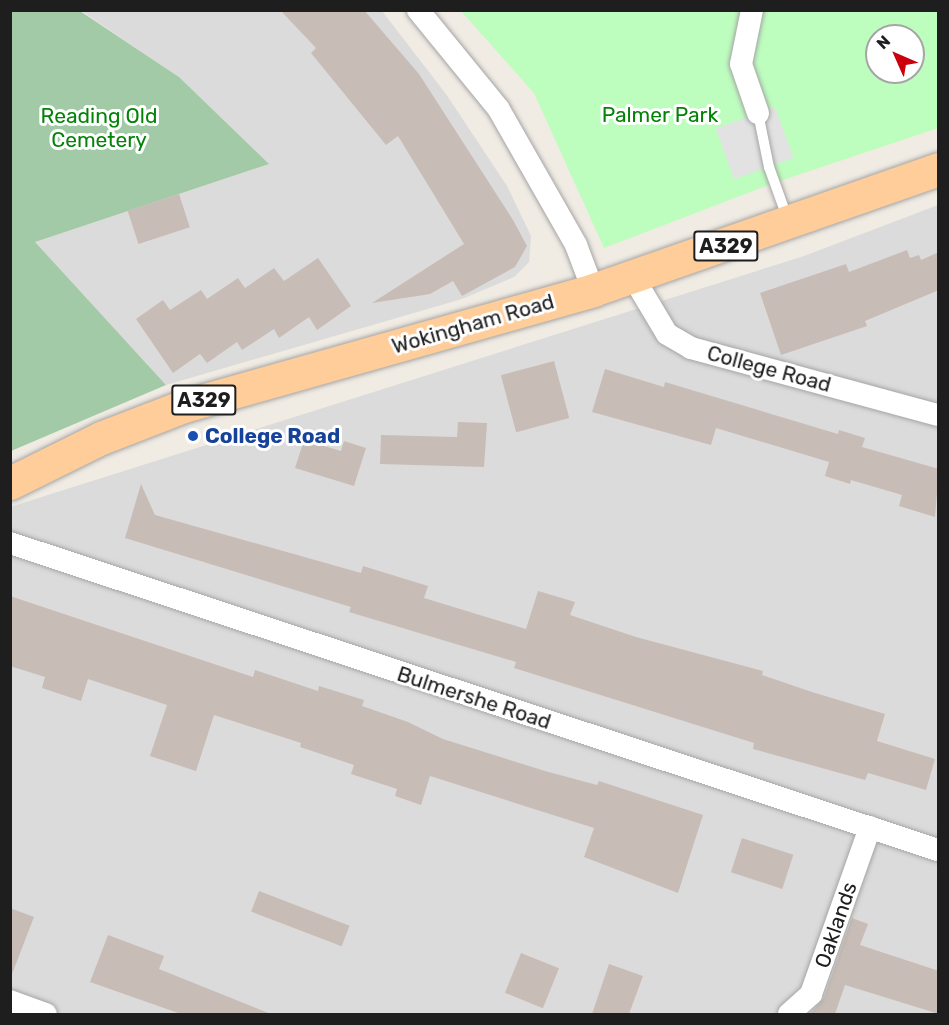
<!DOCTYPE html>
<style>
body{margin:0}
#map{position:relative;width:949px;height:1025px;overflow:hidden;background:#f0ebe3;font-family:Rubik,sans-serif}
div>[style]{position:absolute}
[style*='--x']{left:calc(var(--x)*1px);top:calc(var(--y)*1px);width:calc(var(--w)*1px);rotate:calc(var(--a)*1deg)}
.residential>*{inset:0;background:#dcdbdb}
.cemetery>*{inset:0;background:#a3caa6}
.park>*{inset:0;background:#bdfdbe}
.parking>*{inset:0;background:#e2e2e2;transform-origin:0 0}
.building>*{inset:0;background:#c8bcb6;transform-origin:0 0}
.roads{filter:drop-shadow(0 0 2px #a5a5a5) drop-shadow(0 0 2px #a5a5a5)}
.lane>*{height:10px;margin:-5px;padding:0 5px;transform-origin:5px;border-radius:5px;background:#fff}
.street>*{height:22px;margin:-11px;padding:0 11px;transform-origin:11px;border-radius:11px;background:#fff}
.primary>*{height:33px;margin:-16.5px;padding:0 16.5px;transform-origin:16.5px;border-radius:16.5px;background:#ffcd99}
.dots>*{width:16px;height:16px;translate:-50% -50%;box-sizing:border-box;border:3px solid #fff;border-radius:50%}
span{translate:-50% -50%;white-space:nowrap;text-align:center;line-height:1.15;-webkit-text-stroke:6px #fff;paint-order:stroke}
.shield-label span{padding:2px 4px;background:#fff;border:2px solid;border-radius:4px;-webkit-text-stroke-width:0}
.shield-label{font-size:20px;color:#1e1e1e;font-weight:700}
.park-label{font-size:21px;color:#058308}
.street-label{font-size:21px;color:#1e1e1e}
.transit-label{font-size:21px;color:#164399;font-weight:700}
.left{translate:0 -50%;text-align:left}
.frame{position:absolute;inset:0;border:12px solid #1e1e1e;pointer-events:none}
.north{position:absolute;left:865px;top:24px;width:60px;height:60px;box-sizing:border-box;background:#fff;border:2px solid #a5a5a5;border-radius:50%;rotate:315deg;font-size:16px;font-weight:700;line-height:24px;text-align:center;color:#1e1e1e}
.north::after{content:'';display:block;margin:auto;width:21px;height:27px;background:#cc000c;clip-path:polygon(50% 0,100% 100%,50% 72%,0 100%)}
</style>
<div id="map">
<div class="residential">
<i style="clip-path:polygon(80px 10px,382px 11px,446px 94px,507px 186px,531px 236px,529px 262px,514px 277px,462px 299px,166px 385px,34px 242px,268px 164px,179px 77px)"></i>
<i style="clip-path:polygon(938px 205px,938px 1014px,11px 1014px,10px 507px,804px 256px)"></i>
</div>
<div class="cemetery">
<i style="clip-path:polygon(11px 11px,80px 11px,179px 77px,269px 164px,35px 242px,166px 385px,11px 451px)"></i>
</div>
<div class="park">
<i style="clip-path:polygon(evenodd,461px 11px,938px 11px,938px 128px,774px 183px,604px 248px,534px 93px,461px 11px,877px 36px,913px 36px,913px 72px,877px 72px,877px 36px)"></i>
</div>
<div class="parking">
<i style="left:775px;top:107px;width:54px;height:63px;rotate:70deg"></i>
</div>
<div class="building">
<i style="clip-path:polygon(280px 10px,364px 10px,419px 74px,513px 220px,527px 246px,515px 267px,462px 296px,453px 281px,430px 294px,372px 303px,464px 244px,398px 136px,386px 145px,311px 53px,316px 48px)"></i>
<i style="left:179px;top:194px;width:35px;height:54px;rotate:72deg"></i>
<i style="clip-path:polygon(907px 250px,910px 258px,919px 255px,921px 260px,939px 252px,939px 290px,865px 321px,867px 326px,781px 355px,760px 293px,846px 264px,849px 272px)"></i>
<i style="clip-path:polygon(318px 258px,351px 306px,317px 330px,309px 317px,279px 338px,274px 329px,242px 350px,237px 342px,207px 363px,200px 354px,173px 373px,136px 319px,163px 300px,170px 310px,201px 290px,207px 299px,238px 278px,245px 288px,274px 268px,284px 281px)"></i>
<i style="left:554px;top:361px;width:59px;height:55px;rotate:75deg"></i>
<i style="clip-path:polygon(605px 369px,664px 387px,665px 382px,838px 434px,839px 430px,865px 438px,862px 447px,939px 469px,935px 517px,899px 506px,902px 495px,851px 480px,850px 484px,825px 476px,829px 462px,716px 428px,711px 445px,592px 412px)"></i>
<i style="clip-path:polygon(458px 422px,487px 423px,484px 467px,380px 464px,381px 435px,457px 437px)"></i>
<i style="clip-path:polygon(304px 440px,341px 451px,344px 441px,366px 448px,354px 486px,295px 468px)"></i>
<i style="clip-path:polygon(141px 484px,155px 515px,361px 573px,363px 566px,428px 586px,424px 598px,526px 629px,538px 591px,575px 602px,570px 615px,636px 637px,763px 671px,762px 675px,812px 692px,885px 714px,877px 741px,935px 759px,926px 790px,868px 773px,865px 780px,753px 749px,754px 743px,514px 668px,516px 662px,349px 612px,351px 607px,125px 538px)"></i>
<i style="clip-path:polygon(10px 596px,253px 677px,255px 670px,318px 691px,319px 686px,364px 700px,362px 706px,408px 722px,443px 739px,545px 771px,597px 785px,599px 781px,703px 815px,678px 893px,584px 857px,594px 828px,430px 776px,421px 805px,395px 796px,397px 789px,351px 774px,354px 765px,300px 747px,301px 743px,214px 715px,196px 771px,150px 756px,167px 705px,88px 679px,81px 701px,42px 688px,45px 677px,10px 666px)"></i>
<i style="left:742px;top:838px;width:54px;height:36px;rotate:18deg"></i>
<i style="left:259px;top:891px;width:97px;height:22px;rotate:21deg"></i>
<i style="clip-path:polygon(10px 908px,34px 917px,12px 974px,10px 974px)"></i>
<i style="clip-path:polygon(852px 918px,868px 924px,860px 945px,939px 971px,939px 1014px,845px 985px,835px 1014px,810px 1014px,824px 998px)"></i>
<i style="clip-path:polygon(108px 935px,164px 956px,159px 969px,271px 1014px,181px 1014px,90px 982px)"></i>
<i style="left:521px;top:953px;width:41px;height:43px;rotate:22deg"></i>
<i style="clip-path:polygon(609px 964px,643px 976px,629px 1014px,592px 1014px)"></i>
</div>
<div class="roads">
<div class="lane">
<i style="--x:758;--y:113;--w:55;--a:78.5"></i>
<i style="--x:769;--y:167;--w:53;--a:70.2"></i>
</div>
<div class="street">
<i style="--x:418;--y:10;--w:127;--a:50.8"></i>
<i style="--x:498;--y:108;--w:158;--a:60.3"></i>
<i style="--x:576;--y:245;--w:48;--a:69.3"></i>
<i style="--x:752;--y:10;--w:55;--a:101.5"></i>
<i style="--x:741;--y:64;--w:52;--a:70.9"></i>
<i style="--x:633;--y:277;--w:66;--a:59.2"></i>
<i style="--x:667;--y:334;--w:28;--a:30"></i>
<i style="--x:691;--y:348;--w:256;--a:15.2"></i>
<i style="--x:10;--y:543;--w:977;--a:18.31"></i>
<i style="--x:10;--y:1001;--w:38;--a:20"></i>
<i style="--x:789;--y:1014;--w:30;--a:-42"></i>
<i style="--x:811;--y:994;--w:177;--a:-70.5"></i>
</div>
<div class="primary">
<i style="--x:10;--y:483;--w:102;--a:-26.3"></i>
<i style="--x:101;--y:438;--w:89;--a:-21.1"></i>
<i style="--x:184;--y:406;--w:425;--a:-15.8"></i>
<i style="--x:593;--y:290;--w:366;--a:-19.3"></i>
</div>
</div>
<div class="dots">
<i style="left:193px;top:436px;background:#1a4fb4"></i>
</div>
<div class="shield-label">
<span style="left:726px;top:246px">A329</span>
<span style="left:204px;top:400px">A329</span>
</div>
<div class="park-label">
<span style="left:660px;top:115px">Palmer Park</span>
<span style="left:99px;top:128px">Reading Old<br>Cemetery</span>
</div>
<div class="street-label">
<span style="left:473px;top:324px;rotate:-16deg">Wokingham Road</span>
<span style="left:769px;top:369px;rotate:15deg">College Road</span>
<span style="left:474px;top:698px;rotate:18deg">Bulmershe Road</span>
<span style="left:836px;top:925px;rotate:-71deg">Oaklands</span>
</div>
<div class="transit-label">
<span class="left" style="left:205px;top:436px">College Road</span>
</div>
<div class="frame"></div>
<div class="north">N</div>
</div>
